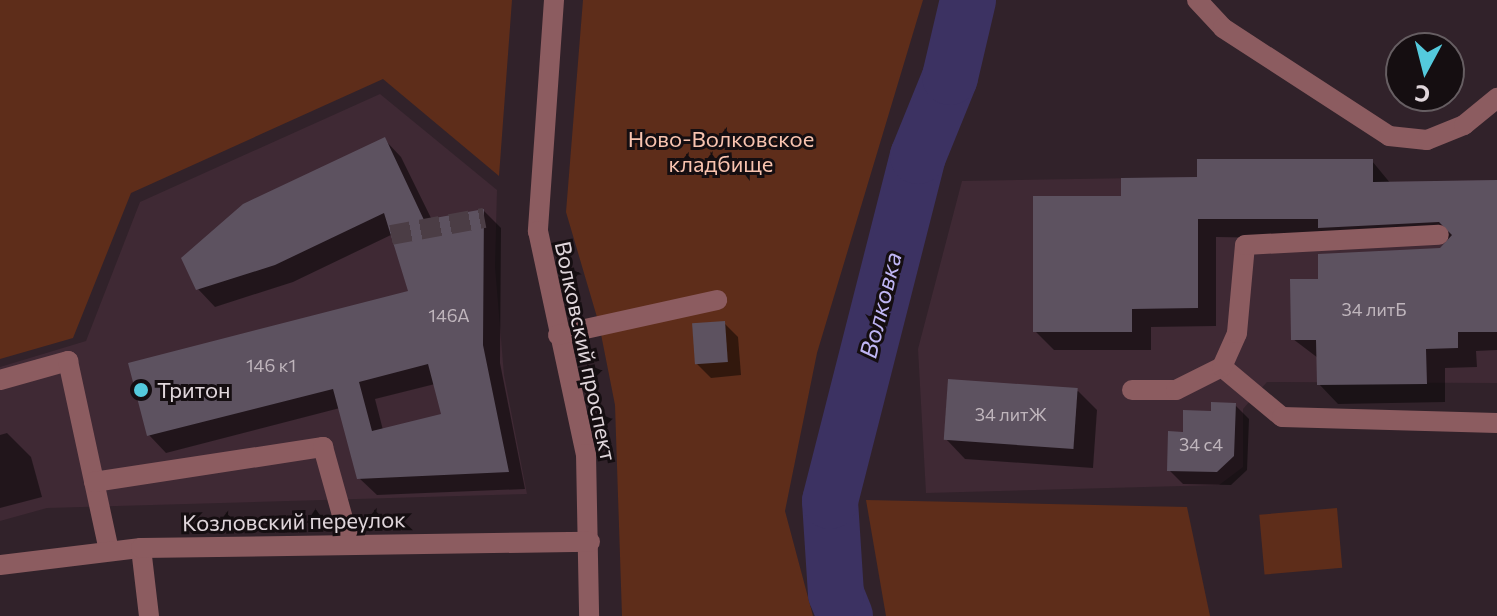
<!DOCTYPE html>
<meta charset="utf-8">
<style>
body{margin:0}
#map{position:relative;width:1497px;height:616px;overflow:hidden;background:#31222a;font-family:Commissioner,sans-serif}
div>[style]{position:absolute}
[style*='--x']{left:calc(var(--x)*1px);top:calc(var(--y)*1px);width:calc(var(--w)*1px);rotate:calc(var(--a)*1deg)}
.built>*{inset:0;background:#3f2934}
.green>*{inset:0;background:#5e2d1a;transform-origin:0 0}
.shadow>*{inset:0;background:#0007}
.river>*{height:56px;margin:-28px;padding:0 28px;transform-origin:28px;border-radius:28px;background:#3c3262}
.building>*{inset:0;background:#5d5260;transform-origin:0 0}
.minor-tunnel>*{height:20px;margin-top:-10px;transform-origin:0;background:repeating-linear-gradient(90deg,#4b3d45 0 20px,transparent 0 30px)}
.minor>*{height:20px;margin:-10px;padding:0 10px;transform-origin:10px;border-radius:10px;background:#8c5c60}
.dots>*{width:22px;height:22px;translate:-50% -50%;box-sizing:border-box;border:4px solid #150e11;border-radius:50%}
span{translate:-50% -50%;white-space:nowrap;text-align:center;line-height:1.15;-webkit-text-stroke:6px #150e11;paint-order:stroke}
.number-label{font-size:18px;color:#bfb5bc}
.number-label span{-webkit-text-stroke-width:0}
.park-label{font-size:22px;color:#f8c3af}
.street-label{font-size:22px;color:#e0d6db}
.poi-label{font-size:22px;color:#e0d6db}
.left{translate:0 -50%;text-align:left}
.water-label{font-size:24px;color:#bfb5f4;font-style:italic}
.north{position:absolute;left:1385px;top:32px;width:80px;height:80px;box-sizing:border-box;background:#150e11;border:2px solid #665e62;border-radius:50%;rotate:187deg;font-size:22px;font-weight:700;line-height:32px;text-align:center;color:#e0d6db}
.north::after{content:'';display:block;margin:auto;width:28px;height:36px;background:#54cadd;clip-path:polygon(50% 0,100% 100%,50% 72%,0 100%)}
</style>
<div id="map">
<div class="built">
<i style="clip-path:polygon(380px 94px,497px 190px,495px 267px,504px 375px,527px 494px,47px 508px,0 521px,0 367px,86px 341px,140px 202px)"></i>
<i style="clip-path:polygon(1373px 159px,1373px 182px,1497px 180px,1497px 383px,1267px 382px,1243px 409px,1243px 467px,1219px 485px,926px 493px,918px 349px,962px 181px,1197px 177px)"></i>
</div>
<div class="green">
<i style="clip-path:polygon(0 0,512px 0,499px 176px,383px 79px,131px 193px,73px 338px,0 359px)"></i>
<i style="clip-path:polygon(583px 0,923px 0,817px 353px,785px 511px,813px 616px,622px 616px,615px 405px,599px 324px,566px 212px)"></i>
<i style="clip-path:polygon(866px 500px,1187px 507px,1210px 616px,886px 616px)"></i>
<i style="left:1337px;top:508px;width:60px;height:78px;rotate:85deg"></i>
</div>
<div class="shadow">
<i style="clip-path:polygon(evenodd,384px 139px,401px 157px,432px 220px,484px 211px,501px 228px,500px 363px,525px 489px,377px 495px,359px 478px,340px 408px,166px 453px,149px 435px,410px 293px,393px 234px,293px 282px,215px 307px,198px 289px,384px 139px,435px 384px,443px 416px,383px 430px,375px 399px,435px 384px)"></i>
<i style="clip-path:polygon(1372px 161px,1391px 184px,1497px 181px,1497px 350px,1476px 351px,1477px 367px,1445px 368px,1445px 402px,1338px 404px,1319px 384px,1318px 358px,1293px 339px,1320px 281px,1446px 248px,1453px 241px,1216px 237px,1216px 326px,1151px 327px,1151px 350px,1054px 350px,1035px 331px,1123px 198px,1199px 179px)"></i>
<i style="clip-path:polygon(724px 323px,738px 337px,741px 375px,711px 378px,697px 364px)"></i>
<i style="clip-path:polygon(1078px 391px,1097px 410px,1093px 468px,965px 459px,946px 439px)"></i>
<i style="clip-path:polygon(1235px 405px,1249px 419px,1247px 470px,1231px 485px,1183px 484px,1169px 470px,1185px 434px)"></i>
<i style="clip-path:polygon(7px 433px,31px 457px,42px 497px,0 508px,0 435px)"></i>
</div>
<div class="river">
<i style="--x:845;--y:616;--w:24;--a:-112"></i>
<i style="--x:836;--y:594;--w:93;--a:-93.7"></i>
<i style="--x:830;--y:501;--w:356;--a:-75.7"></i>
<i style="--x:918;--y:156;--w:85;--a:-67.9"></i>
<i style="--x:950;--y:77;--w:79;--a:-76.8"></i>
</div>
<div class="building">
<i style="clip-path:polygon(evenodd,385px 137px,424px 220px,484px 209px,483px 345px,509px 472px,357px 479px,333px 389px,147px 436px,128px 363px,408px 291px,384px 213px,275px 265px,196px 290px,181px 258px,243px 204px,385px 137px,428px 364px,441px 414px,372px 431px,359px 382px,428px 364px)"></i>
<i style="clip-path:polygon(1197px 159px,1373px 159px,1373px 182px,1497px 180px,1497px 332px,1458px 332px,1458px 348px,1426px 349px,1427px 384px,1317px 385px,1316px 340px,1291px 340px,1290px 279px,1318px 279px,1318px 254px,1440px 248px,1452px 235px,1439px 222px,1318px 228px,1318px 219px,1198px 219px,1198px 308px,1132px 309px,1132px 332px,1033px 332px,1033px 196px,1121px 196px,1121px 178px,1197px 177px)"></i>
<i style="left:725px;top:321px;width:41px;height:33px;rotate:86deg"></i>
<i style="left:948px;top:379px;width:130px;height:61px;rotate:4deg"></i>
<i style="clip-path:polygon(1211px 402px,1236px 403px,1234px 456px,1217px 472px,1167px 471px,1168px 431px,1183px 432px,1183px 410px,1211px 411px)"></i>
</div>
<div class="minor-tunnel">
<i style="--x:391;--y:235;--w:95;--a:-10.4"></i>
</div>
<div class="minor">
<i style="--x:554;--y:0;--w:232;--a:94"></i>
<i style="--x:538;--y:231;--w:228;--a:77.9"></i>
<i style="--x:586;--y:454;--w:162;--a:88.9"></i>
<i style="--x:1197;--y:0;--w:38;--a:47"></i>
<i style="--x:1223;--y:28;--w:198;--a:33"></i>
<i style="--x:1389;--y:136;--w:38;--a:6"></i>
<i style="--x:1427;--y:140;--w:40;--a:-22"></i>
<i style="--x:1464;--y:125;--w:43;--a:-39.3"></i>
<i style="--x:558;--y:335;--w:163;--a:-12.4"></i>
<i style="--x:1222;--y:367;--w:78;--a:39.8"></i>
<i style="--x:1282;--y:417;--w:215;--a:1.6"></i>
<i style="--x:0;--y:380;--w:71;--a:-15.6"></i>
<i style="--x:68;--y:361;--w:194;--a:77.8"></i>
<i style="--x:1132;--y:390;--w:44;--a:0"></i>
<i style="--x:1176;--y:390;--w:51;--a:-26.6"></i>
<i style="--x:1222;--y:367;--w:37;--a:-66"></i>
<i style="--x:1237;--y:333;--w:88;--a:-84.8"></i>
<i style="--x:1245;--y:245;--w:194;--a:-3"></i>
<i style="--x:94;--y:482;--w:232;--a:-8.7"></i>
<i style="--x:323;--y:447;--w:101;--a:74.4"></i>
<i style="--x:141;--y:548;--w:68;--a:83.3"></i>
<i style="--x:0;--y:565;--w:142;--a:-6.9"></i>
<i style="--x:141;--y:548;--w:449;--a:-0.8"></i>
</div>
<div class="dots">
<i style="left:141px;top:390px;background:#54cadd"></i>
</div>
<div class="number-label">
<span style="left:1374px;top:309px">34 литБ</span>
<span style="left:449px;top:315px">146А</span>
<span style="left:271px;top:365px">146 к1</span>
<span style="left:1011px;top:414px">34 литЖ</span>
<span style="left:1201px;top:444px">34 с4</span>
</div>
<div class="park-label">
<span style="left:721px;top:151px">Ново-Волковское<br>кладбище</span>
</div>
<div class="street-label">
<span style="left:586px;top:351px;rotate:78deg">Волковский проспект</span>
<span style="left:294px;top:521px;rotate:-1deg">Козловский переулок</span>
</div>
<div class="poi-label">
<span class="left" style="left:157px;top:390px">Тритон</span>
</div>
<div class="water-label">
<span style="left:880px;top:305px;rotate:-76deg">Волковка</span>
</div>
<div class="north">С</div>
</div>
